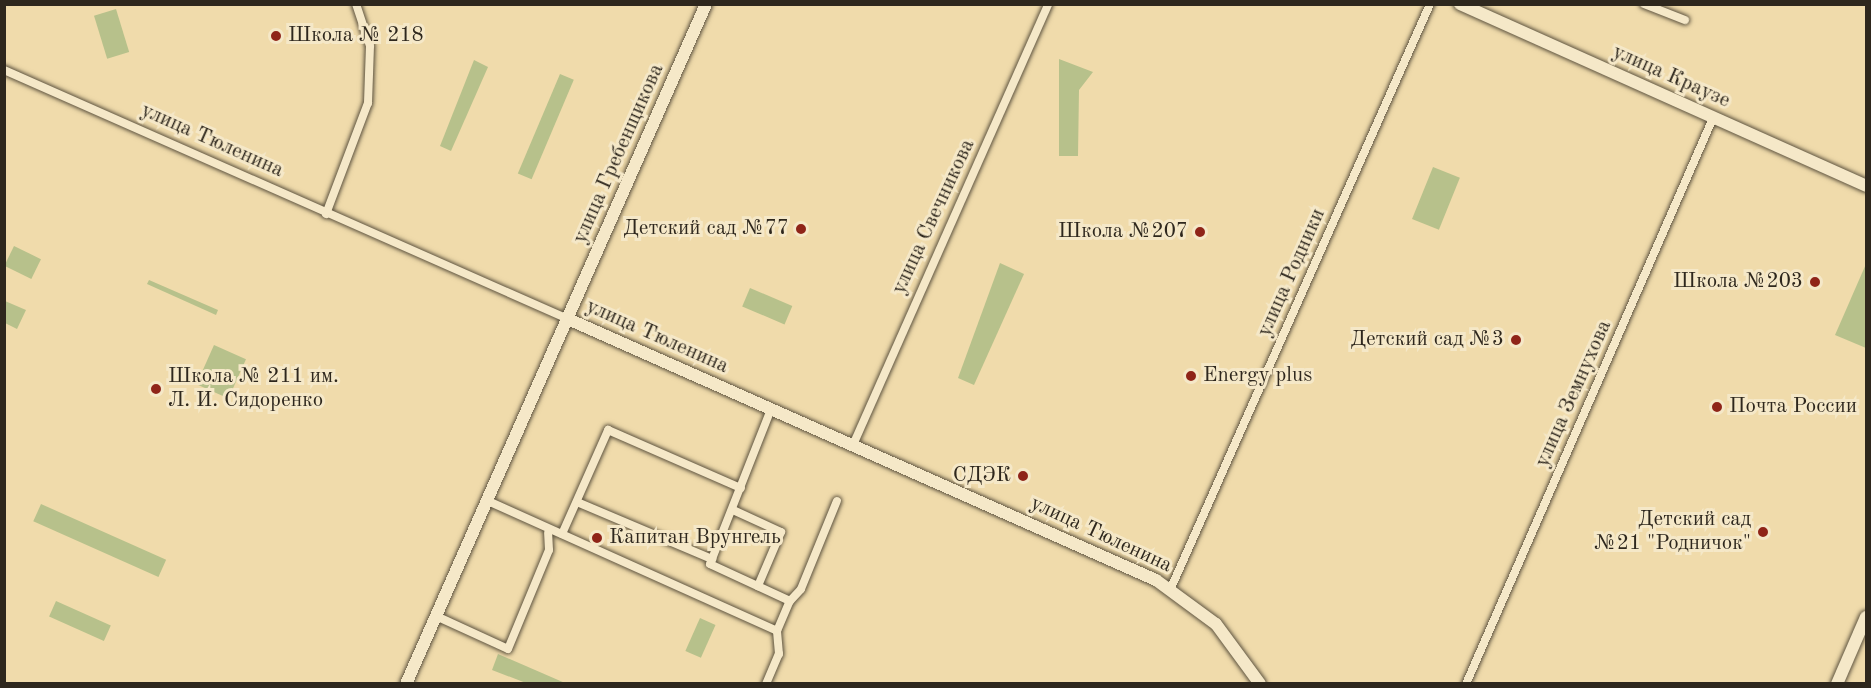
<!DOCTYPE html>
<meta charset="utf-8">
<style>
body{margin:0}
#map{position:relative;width:1871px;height:688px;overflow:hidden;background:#f0dbab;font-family:"Old Standard TT",serif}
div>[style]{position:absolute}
.green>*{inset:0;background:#b7c18b;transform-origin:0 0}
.roads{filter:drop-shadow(0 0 2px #5e5440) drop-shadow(0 0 2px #5e5440)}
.street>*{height:8px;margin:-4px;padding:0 4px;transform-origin:4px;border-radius:4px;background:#f5e8c8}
.secondary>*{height:12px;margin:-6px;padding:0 6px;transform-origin:6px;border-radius:6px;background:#f5e8c8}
.dots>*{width:16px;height:16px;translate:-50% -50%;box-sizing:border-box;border:3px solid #f5e8c8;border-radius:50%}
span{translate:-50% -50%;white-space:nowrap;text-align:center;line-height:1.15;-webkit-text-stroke:6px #f5e8c8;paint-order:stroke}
.poi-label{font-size:21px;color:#2e271d}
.left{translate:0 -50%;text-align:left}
.right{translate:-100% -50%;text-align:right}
.street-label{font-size:21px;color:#2e271d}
.frame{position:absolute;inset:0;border:6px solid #2e271d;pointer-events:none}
</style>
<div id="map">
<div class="green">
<div style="left:116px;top:9px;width:45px;height:23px;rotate:73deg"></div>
<div style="clip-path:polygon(1059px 59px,1093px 72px,1079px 90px,1078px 156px,1059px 156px)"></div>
<div style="clip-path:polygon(474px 60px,488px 67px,451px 151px,440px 146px)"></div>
<div style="left:560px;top:74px;width:15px;height:108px;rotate:23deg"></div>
<div style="left:1433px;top:167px;width:29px;height:56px;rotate:22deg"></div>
<div style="left:14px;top:246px;width:30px;height:22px;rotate:26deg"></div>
<div style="clip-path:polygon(1000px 263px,1024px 274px,974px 385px,958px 378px)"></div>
<div style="clip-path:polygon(1866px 264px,1866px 348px,1835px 335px)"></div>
<div style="clip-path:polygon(149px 280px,218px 310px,216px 315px,147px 284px)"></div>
<div style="left:750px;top:288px;width:46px;height:20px;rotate:23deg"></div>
<div style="clip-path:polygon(5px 301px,26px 310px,17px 329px,5px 323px)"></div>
<div style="left:214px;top:345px;width:35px;height:43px;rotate:24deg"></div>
<div style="left:41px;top:504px;width:137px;height:19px;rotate:24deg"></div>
<div style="left:56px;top:601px;width:60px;height:17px;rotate:24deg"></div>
<div style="left:700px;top:618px;width:17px;height:36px;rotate:24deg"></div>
<div style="clip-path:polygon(498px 654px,565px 683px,526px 683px,492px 670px)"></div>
</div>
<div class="roads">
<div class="street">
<div style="left:1644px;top:4px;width:44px;rotate:21.3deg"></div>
<div style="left:4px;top:70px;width:617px;rotate:23.82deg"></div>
<div style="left:326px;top:214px;width:119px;rotate:-69.3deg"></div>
<div style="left:368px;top:103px;width:57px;rotate:-88deg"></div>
<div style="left:370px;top:46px;width:44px;rotate:-108.4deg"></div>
<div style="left:853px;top:445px;width:482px;rotate:-66.1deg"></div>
<div style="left:488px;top:501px;width:317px;rotate:24.2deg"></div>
<div style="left:577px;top:502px;width:147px;rotate:22.9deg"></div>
<div style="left:733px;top:510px;width:53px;rotate:24.6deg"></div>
<div style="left:781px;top:532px;width:59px;rotate:113.1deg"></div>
<div style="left:562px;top:534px;width:114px;rotate:-66.1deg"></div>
<div style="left:608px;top:430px;width:145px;rotate:23.6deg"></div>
<div style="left:1171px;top:588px;width:639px;rotate:-66.08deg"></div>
<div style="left:790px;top:601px;width:16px;rotate:-47deg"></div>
<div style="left:801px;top:589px;width:95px;rotate:-67.8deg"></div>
<div style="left:436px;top:616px;width:79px;rotate:24.6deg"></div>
<div style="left:508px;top:649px;width:107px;rotate:-67.5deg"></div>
<div style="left:549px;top:550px;width:17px;rotate:-93deg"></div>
<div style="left:766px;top:684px;width:33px;rotate:-67deg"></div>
<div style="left:779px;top:654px;width:23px;rotate:-95deg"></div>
<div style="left:777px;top:631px;width:33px;rotate:-67deg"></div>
<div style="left:790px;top:601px;width:88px;rotate:-155.2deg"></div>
<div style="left:710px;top:564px;width:167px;rotate:-68.5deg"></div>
<div style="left:1466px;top:684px;width:618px;rotate:-66.42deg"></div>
</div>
<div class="secondary">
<div style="left:1460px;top:4px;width:445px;rotate:24.1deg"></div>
<div style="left:568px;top:319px;width:643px;rotate:23.94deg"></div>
<div style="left:1156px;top:580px;width:74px;rotate:36.3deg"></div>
<div style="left:1216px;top:624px;width:74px;rotate:53.7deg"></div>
<div style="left:406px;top:684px;width:743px;rotate:-66.19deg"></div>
<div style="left:1837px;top:684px;width:73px;rotate:-66.6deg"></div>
</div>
</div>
<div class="dots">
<div style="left:276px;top:36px;background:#8f2418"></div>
<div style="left:801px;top:229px;background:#8f2418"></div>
<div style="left:1200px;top:232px;background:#8f2418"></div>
<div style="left:1815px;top:282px;background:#8f2418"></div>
<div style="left:1516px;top:340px;background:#8f2418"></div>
<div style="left:1191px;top:376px;background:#8f2418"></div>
<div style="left:156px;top:389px;background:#8f2418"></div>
<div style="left:1717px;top:407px;background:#8f2418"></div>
<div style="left:1023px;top:476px;background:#8f2418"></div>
<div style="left:1763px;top:532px;background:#8f2418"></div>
<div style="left:597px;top:538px;background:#8f2418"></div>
</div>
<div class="poi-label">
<span class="left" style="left:288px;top:36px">Школа № 218</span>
<span class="right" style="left:789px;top:229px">Детский сад №77</span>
<span class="right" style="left:1188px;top:232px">Школа №207</span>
<span class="right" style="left:1803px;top:282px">Школа №203</span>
<span class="right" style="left:1504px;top:340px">Детский сад №3</span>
<span class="left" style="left:1203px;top:376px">Energy plus</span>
<span class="left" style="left:168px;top:389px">Школа № 211 им.<br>Л. И. Сидоренко</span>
<span class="left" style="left:1729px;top:407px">Почта России</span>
<span class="right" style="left:1011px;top:476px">СДЭК</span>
<span class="right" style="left:1751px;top:532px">Детский сад<br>№21 "Родничок"</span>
<span class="left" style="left:609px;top:538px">Капитан Врунгель</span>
</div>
<div class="street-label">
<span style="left:1671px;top:77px;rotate:24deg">улица Краузе</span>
<span style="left:212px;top:141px;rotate:24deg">улица Тюленина</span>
<span style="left:619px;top:154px;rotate:-66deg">улица Гребенщикова</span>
<span style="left:934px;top:217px;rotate:-65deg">улица Свечникова</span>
<span style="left:1292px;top:273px;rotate:-66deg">улица Родники</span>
<span style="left:657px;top:337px;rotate:24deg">улица Тюленина</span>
<span style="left:1574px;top:394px;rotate:-66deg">улица Земнухова</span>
<span style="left:1101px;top:535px;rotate:25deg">улица Тюленина</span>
</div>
<div class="frame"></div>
</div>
